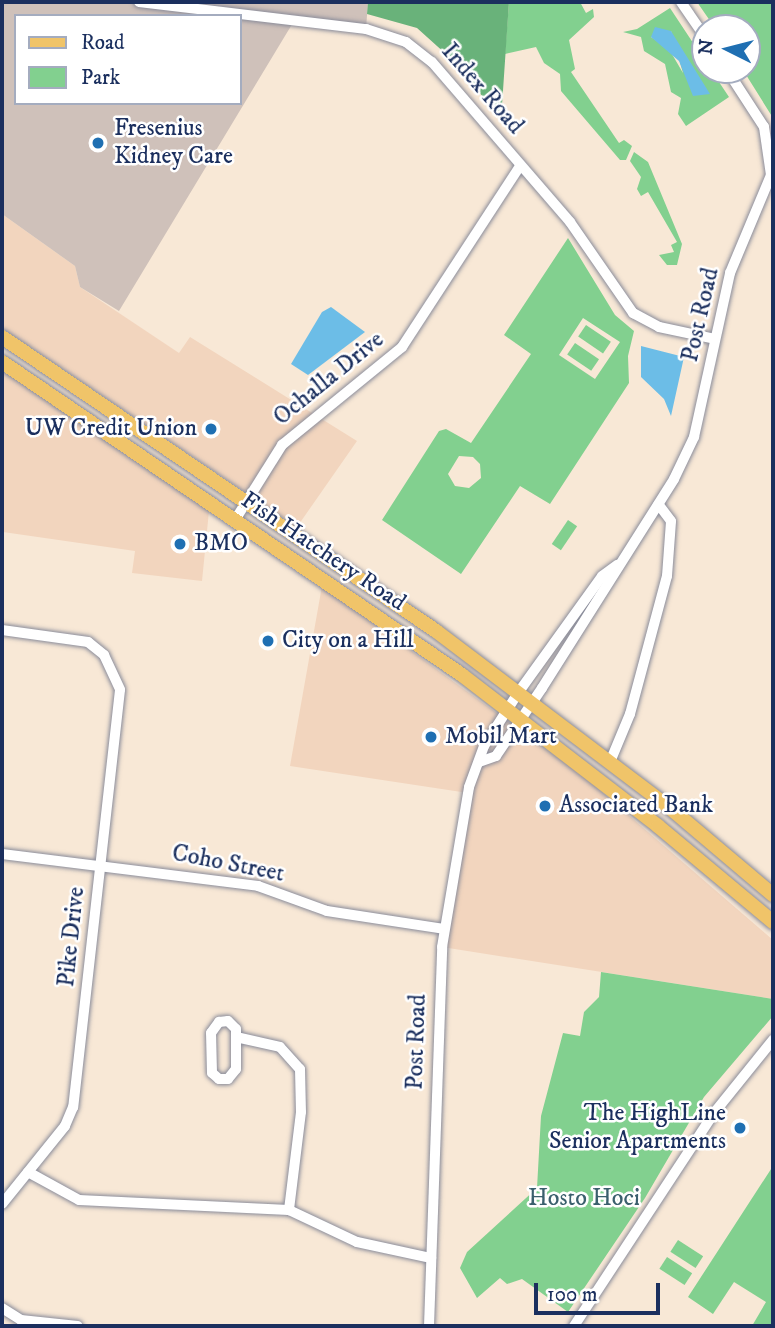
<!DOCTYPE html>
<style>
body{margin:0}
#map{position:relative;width:775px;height:1328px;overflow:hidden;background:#f8e8d6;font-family:"IM FELL DW Pica",serif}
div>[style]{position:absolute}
.built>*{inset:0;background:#f2d5be}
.industrial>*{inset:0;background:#cfc1ba}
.green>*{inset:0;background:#82d08f;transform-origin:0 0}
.forest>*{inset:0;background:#69b27a}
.water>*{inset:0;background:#6cbde7}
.roads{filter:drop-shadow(0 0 2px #8a8c9a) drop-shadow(0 0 2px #8a8c9a)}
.minor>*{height:10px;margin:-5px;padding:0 5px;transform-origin:5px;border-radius:5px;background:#fff}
.major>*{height:14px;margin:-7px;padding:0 7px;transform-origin:7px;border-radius:7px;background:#f0c469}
.dots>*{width:19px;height:19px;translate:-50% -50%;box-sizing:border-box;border:4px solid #fff;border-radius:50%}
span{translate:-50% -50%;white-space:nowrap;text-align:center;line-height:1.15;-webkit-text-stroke:5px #fff;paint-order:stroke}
.street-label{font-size:24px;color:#1b2f5e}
.poi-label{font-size:24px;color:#1b2f5e}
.left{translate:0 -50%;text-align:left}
.right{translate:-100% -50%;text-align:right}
.park-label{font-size:24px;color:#3a5f6d}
.frame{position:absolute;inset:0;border:4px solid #1b2f5e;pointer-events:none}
.legend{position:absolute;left:14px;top:14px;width:228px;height:91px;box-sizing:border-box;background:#fff;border:2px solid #a4acbf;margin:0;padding:9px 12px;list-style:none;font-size:21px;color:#1b2f5e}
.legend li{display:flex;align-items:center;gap:14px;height:35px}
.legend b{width:35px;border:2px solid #a4acbf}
.north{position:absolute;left:691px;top:14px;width:70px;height:70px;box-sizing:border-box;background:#fff;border:2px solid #a4acbf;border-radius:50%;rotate:276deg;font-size:19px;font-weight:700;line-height:28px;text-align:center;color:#1b2f5e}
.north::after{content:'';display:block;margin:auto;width:24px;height:32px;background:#1f6fb2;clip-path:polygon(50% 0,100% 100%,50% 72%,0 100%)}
.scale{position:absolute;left:534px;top:1283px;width:126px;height:32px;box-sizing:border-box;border:4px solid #1b2f5e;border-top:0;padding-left:9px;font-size:21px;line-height:24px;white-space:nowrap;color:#1b2f5e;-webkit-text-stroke:5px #fff;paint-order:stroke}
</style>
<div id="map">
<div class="built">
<div style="clip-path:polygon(2px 214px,75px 266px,80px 287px,179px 353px,190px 337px,357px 441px,297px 527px,2px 328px)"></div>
<div style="clip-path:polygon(2px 370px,209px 511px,202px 581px,132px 573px,135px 551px,3px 532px,2px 538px)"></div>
<div style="clip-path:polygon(322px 586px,582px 775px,773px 940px,773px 999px,442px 947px,468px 793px,290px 766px)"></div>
</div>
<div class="industrial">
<div style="clip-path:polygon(evenodd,2px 2px,368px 2px,366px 29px,294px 21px,119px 311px,80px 287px,75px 266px,2px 214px,2px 2px,16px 16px,240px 16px,240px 103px,16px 103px,16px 16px)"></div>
</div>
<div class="green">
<div style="clip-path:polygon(509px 2px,580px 2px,586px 13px,593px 9px,594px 17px,569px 40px,575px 69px,571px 72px,619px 143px,624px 140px,632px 146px,626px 160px,620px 160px,561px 91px,560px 74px,544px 63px,536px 47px,505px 54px)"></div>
<div style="clip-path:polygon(697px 2px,773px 2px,773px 118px,743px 70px,747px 70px,747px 28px,715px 28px)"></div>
<div style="clip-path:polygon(evenodd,670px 8px,705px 61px,705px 70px,711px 70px,729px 97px,686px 126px,678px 114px,681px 98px,671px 92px,665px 64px,644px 51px,641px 37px,623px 32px,637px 29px,670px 8px,671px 31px,683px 73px,669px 49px,651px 37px,671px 31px)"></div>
<div style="clip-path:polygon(634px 152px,648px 162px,682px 244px,677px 265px,667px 265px,659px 255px,674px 252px,671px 245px,677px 242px,648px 192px,641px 196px,637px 189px,641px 177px,630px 161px)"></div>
<div style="clip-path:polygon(evenodd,568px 238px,615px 315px,634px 331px,628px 356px,629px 383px,550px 504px,520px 486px,461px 574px,382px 520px,439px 431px,446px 429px,471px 443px,531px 354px,504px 335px,568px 238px,583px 318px,620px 342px,595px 379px,559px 355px,583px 318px,568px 238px,459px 456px,473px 457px,480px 464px,481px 478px,469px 488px,455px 486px,448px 474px,459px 456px)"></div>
<div style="left:586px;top:325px;width:30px;height:14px;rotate:34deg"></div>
<div style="left:575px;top:343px;width:29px;height:14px;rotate:34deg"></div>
<div style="left:568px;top:520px;width:11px;height:29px;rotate:34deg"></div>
<div style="clip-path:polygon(601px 972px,773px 999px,773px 1016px,704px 1097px,645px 1198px,568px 1312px,522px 1279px,507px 1284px,500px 1278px,477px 1298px,460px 1268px,467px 1252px,537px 1188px,541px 1116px,563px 1033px,580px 1036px,584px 1012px,599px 997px)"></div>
<div style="clip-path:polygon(773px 1166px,773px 1326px,752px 1326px,766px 1302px,734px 1282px,713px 1314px,688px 1297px)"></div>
<div style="left:678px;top:1240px;width:30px;height:14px;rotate:33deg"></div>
<div style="left:667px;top:1257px;width:30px;height:14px;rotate:33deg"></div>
</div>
<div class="forest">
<div style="clip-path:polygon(368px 2px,509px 2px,501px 120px,457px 64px,417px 28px,367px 14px)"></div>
</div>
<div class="water">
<div style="clip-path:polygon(655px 27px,671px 31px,710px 94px,693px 96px,679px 61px,651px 37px)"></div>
<div style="clip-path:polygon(331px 307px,365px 332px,308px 375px,291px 364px,322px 312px)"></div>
<div style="clip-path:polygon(641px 346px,684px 357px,671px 416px,664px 399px,641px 377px)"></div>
</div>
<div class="roads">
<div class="minor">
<div style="left:139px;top:2px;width:229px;rotate:6.8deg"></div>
<div style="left:366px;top:29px;width:42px;rotate:18deg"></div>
<div style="left:406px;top:42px;width:33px;rotate:38deg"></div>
<div style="left:432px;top:62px;width:211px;rotate:49.2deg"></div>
<div style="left:570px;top:222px;width:111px;rotate:55.3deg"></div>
<div style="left:633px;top:313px;width:30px;rotate:28deg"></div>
<div style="left:659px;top:327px;width:57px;rotate:12.1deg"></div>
<div style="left:681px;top:2px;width:42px;rotate:55.6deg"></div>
<div style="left:235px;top:520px;width:89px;rotate:-57.9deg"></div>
<div style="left:282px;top:445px;width:155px;rotate:-39.2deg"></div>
<div style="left:402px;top:347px;width:216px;rotate:-56.9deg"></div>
<div style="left:2px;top:630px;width:87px;rotate:7.9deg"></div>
<div style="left:88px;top:642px;width:21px;rotate:39deg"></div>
<div style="left:104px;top:655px;width:38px;rotate:65deg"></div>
<div style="left:120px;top:690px;width:420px;rotate:96.4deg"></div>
<div style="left:73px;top:1107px;width:21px;rotate:113deg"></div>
<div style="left:65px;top:1126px;width:100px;rotate:128.9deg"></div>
<div style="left:479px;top:762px;width:18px;rotate:-19deg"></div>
<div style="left:496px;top:756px;width:82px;rotate:-55.9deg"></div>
<div style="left:542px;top:688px;width:247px;rotate:-57.7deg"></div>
<div style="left:674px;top:479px;width:47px;rotate:-64.5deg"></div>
<div style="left:694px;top:437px;width:168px;rotate:-77.6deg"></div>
<div style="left:730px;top:273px;width:106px;rotate:-67.3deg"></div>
<div style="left:771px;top:175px;width:49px;rotate:-98.3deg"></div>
<div style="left:764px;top:127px;width:68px;rotate:-123deg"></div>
<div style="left:610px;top:762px;width:52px;rotate:-67.4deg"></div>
<div style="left:630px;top:714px;width:143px;rotate:-75deg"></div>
<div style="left:667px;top:576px;width:55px;rotate:-85.8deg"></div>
<div style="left:671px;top:521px;width:21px;rotate:-127deg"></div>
<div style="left:2px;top:854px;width:258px;rotate:7.1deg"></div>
<div style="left:258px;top:886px;width:73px;rotate:19.9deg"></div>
<div style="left:327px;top:911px;width:118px;rotate:8.7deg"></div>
<div style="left:228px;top:1021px;width:11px;rotate:45deg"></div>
<div style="left:236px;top:1029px;width:40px;rotate:90deg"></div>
<div style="left:236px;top:1069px;width:13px;rotate:129deg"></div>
<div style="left:228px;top:1079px;width:9px;rotate:180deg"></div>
<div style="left:219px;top:1079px;width:9px;rotate:-139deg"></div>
<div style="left:212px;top:1073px;width:40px;rotate:-91.4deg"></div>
<div style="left:211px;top:1033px;width:14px;rotate:-54deg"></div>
<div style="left:219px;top:1022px;width:9px;rotate:-6deg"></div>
<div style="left:236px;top:1037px;width:45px;rotate:12.8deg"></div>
<div style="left:280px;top:1047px;width:30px;rotate:48deg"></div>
<div style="left:300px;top:1069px;width:43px;rotate:88.7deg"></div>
<div style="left:301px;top:1112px;width:99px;rotate:97deg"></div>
<div style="left:28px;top:1172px;width:58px;rotate:28.8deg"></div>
<div style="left:79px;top:1200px;width:210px;rotate:2.7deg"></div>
<div style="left:289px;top:1210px;width:75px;rotate:25.2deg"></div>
<div style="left:357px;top:1242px;width:76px;rotate:12.2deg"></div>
<div style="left:2px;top:1308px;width:22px;rotate:32deg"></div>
<div style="left:21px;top:1320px;width:57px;rotate:6deg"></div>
<div style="left:429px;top:1326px;width:379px;rotate:-88deg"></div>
<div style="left:442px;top:947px;width:162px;rotate:-80.4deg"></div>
<div style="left:469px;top:787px;width:44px;rotate:-69.9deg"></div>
<div style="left:484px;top:746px;width:63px;rotate:-57.3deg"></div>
<div style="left:518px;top:693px;width:144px;rotate:-54.3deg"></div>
<div style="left:602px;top:576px;width:19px;rotate:-36deg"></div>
<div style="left:574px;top:1326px;width:255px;rotate:-56.7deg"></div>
<div style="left:714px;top:1113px;width:94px;rotate:-51.1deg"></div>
</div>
<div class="major">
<div style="left:2px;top:337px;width:524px;rotate:34.11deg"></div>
<div style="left:436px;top:631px;width:293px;rotate:37.1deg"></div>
<div style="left:670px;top:808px;width:135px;rotate:40.2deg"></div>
<div style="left:2px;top:362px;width:556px;rotate:34.23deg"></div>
<div style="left:462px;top:675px;width:247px;rotate:37.6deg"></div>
<div style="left:658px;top:826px;width:150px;rotate:39.9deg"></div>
</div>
</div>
<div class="dots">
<div style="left:98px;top:143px;background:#1f6fb2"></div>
<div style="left:211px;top:429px;background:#1f6fb2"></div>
<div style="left:180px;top:544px;background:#1f6fb2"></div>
<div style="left:268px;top:641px;background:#1f6fb2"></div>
<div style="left:431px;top:737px;background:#1f6fb2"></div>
<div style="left:545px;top:806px;background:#1f6fb2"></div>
<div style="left:740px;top:1128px;background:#1f6fb2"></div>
</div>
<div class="street-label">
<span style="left:482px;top:89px;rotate:49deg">Index Road</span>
<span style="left:701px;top:315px;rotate:-77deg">Post Road</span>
<span style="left:329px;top:379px;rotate:-39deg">Ochalla Drive</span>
<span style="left:323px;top:552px;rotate:34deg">Fish Hatchery Road</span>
<span style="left:228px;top:864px;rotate:11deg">Coho Street</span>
<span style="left:72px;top:937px;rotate:-84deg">Pike Drive</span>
<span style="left:417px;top:1042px;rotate:-88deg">Post Road</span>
</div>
<div class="poi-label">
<span class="left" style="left:114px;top:143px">Fresenius<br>Kidney Care</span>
<span class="right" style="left:197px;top:429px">UW Credit Union</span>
<span class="left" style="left:194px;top:544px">BMO</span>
<span class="left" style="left:282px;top:641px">City on a Hill</span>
<span class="left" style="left:445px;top:737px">Mobil Mart</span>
<span class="left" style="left:559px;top:806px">Associated Bank</span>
<span class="right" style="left:726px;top:1128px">The HighLine<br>Senior Apartments</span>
</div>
<div class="park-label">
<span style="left:584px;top:1199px">Hosto Hoci</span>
</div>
<div class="frame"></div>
<ul class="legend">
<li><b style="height:9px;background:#f0c469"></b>Road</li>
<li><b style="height:19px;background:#82d08f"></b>Park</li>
</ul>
<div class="north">N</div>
<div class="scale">100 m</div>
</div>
